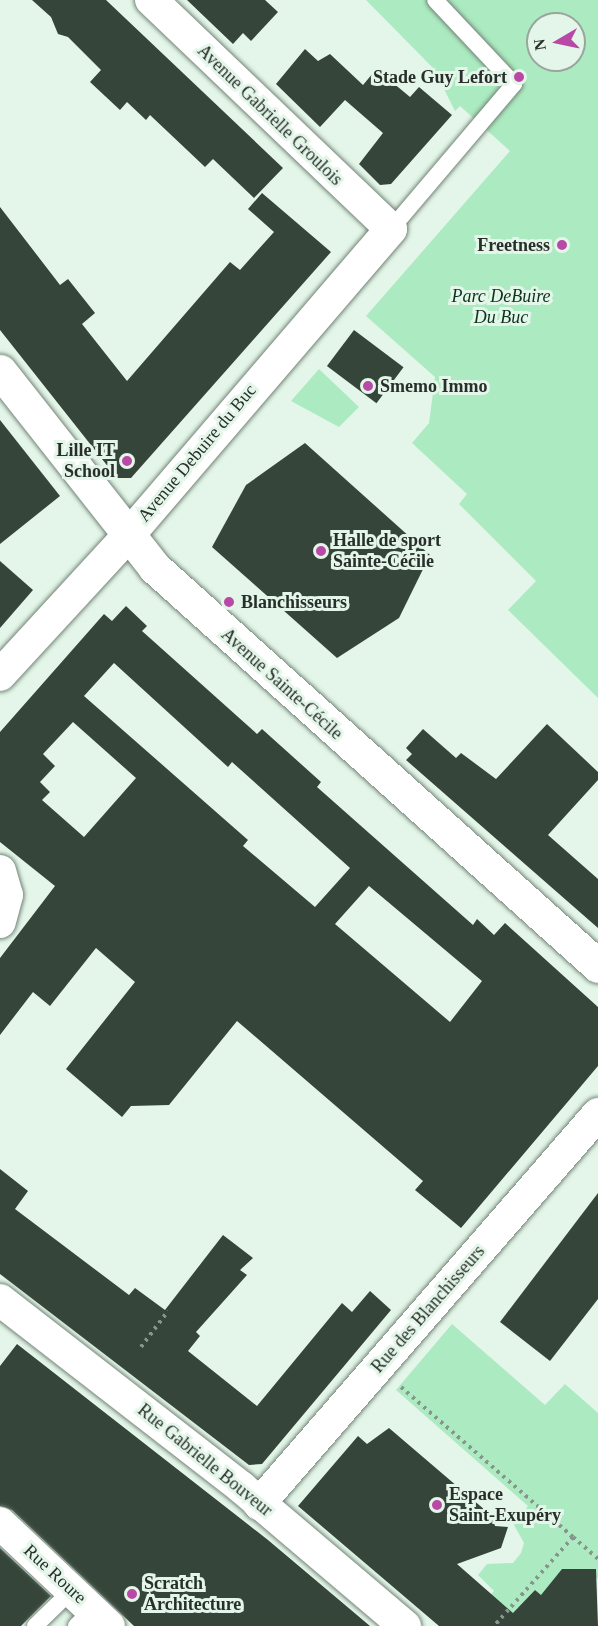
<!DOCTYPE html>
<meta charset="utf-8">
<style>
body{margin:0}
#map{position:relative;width:598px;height:1626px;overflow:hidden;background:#e4f6e9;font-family:Georgia,serif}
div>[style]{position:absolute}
.green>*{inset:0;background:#acebc1}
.building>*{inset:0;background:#36453a;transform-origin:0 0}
.path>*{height:4px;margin-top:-2px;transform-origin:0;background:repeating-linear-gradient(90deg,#88958c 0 3px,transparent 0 7.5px)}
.roads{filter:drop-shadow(0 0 2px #728377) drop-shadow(0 0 2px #728377)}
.service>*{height:16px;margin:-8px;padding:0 8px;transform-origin:8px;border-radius:8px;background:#fff}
.minor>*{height:32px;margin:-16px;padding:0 16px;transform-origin:16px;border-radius:16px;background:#fff}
.tertiary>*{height:33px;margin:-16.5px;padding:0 16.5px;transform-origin:16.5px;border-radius:16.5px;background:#fff}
.dots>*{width:16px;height:16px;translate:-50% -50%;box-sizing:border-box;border:3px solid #e4f6e9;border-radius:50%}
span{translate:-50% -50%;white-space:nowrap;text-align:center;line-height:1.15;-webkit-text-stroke:6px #e4f6e9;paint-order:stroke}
.poi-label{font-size:18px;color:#282f2a;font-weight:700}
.right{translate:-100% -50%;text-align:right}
.left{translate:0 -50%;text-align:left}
.street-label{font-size:18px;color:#282f2a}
.park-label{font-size:18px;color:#0c341d;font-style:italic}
.north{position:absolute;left:526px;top:12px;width:60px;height:60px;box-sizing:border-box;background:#e4f6e9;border:2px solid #99a69d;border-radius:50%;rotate:261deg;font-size:16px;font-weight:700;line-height:24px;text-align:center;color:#282f2a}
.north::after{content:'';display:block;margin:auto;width:21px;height:27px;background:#b949a6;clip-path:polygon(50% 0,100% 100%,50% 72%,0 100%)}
</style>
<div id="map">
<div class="green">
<div style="clip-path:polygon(evenodd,366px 0,598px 0,598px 698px,508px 610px,536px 581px,459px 504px,467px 494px,412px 443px,429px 423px,435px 377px,366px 316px,510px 151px,460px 106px,455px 111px,434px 69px,366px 0,538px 24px,574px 24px,574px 60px,538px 60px,538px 24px)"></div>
<div style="clip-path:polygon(319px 369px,359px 407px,339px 427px,291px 401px)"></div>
<div style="clip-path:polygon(452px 1324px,545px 1405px,565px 1384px,598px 1413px,598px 1578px,541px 1595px,535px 1590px,502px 1626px,463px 1626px,494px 1591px,478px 1575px,487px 1564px,513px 1563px,521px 1553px,524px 1543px,514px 1525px,528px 1506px,396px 1390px)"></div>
</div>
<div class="building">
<div style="clip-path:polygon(32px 0,106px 0,283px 168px,254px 198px,213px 159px,205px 167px,150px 115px,146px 120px,127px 102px,120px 110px,90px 82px,101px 70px,68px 37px,58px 34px,51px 17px)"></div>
<div style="clip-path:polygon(187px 0,265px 0,278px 12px,251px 41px,243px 33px,233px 44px)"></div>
<div style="clip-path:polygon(305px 49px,318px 61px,330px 54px,363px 85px,373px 73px,378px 78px,386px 77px,410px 97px,419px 87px,452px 115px,391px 184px,380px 185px,359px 164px,383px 133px,345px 100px,320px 127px,276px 84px)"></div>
<div style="clip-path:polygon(262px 193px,331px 252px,131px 478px,117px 478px,0 330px,0 207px,60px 285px,68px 279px,95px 313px,82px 324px,127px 381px,230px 262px,240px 270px,274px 232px,248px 209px)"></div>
<div style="left:354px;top:330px;width:62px;height:45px;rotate:37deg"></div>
<div style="clip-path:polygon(0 420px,60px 496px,0 544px)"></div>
<div style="clip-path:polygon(305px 443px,430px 555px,399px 618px,337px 658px,212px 547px,246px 485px)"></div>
<div style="clip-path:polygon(0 561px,33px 590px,0 628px)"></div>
<div style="clip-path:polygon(evenodd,126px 606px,147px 626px,142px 631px,257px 734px,262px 729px,321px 782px,317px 787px,473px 925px,477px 919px,494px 935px,505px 923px,598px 1007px,598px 1066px,461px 1228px,415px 1190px,423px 1181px,237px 1021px,169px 1105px,131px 1106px,122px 1117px,66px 1069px,135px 982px,96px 948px,50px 1006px,33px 992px,0 1035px,0 958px,55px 886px,0 842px,0 732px,104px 614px,112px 621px,126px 606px,114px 663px,228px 767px,232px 762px,350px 868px,315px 907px,243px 846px,248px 840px,84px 696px,114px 663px,126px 606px,73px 722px,136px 778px,84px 837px,42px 800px,50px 792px,40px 782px,55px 766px,43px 754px,73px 722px,126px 606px,369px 886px,482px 981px,450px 1022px,335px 924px,369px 886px)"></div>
<div style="clip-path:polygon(547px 724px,598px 772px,598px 780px,548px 835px,598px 879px,598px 928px,406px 760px,412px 754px,406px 748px,423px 729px,456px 758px,461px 753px,496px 779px)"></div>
<div style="clip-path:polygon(0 1169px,28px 1191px,15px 1209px,129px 1295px,135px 1288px,165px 1310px,223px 1235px,253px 1258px,240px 1270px,247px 1275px,196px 1332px,200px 1336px,188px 1351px,257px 1406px,342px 1303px,352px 1312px,370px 1291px,391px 1310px,262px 1464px,249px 1465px,0 1274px)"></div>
<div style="clip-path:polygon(598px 1193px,598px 1299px,550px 1361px,500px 1322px)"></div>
<div style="clip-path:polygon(17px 1344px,268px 1540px,370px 1626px,134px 1626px,12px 1510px,0 1506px,0 1366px)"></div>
<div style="clip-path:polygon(389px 1428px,492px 1516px,495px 1526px,508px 1527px,501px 1548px,457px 1564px,513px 1613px,535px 1590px,541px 1595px,562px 1569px,596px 1569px,598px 1626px,439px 1626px,298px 1506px,358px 1436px,367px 1444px)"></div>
<div style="clip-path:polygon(0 1548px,51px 1596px,21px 1626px,0 1626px)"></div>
</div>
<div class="path">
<div style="left:141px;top:1347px;width:45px;rotate:-53.1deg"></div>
<div style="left:401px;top:1387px;width:228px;rotate:41.1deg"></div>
<div style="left:573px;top:1537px;width:119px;rotate:131.6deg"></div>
<div style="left:573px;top:1537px;width:33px;rotate:41deg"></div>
</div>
<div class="roads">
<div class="service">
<div style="left:391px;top:229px;width:190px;rotate:-49.7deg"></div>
<div style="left:514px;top:84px;width:115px;rotate:-133.2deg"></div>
<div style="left:35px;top:1626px;width:52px;rotate:-44.2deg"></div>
<div style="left:76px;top:1626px;width:23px;rotate:-45deg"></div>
</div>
<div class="minor">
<div style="left:0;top:675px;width:189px;rotate:-47.4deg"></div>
<div style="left:128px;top:536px;width:404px;rotate:-49.4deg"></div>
<div style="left:391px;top:229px;width:332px;rotate:-136.3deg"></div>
<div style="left:0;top:871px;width:25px;rotate:74deg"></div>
<div style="left:7px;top:895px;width:28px;rotate:105deg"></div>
<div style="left:0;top:1300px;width:306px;rotate:37.8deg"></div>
<div style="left:242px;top:1488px;width:214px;rotate:40.3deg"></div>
<div style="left:259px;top:1504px;width:517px;rotate:-49deg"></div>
<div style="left:0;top:1523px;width:150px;rotate:43.4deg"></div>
</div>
<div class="tertiary">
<div style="left:0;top:371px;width:249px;rotate:51.8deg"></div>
<div style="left:154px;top:567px;width:597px;rotate:41.94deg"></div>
</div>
</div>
<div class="dots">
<div style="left:519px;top:77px;background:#b949a6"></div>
<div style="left:562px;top:245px;background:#b949a6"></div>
<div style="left:368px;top:386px;background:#b949a6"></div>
<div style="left:127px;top:461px;background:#b949a6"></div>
<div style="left:321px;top:551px;background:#b949a6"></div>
<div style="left:229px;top:602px;background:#b949a6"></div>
<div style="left:437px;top:1505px;background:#b949a6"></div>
<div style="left:132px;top:1594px;background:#b949a6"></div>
</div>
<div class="poi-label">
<span class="right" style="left:507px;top:77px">Stade Guy Lefort</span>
<span class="right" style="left:550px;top:245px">Freetness</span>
<span class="left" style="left:380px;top:386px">Smemo Immo</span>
<span class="right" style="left:115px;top:461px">Lille IT<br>School</span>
<span class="left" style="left:333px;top:551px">Halle de sport<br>Sainte-Cécile</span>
<span class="left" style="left:241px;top:602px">Blanchisseurs</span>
<span class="left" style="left:449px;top:1505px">Espace<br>Saint-Exupéry</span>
<span class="left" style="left:144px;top:1594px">Scratch<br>Architecture</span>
</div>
<div class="street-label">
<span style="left:270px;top:115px;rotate:44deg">Avenue Gabrielle Groulois</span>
<span style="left:197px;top:453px;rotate:-50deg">Avenue Debuire du Buc</span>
<span style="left:282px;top:684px;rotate:42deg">Avenue Sainte-Cécile</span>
<span style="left:428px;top:1309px;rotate:-49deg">Rue des Blanchisseurs</span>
<span style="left:205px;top:1460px;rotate:39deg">Rue Gabrielle Bouveur</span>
<span style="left:55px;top:1574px;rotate:43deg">Rue Roure</span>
</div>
<div class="park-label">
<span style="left:501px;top:307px">Parc DeBuire<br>Du Buc</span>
</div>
<div class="north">N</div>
</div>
